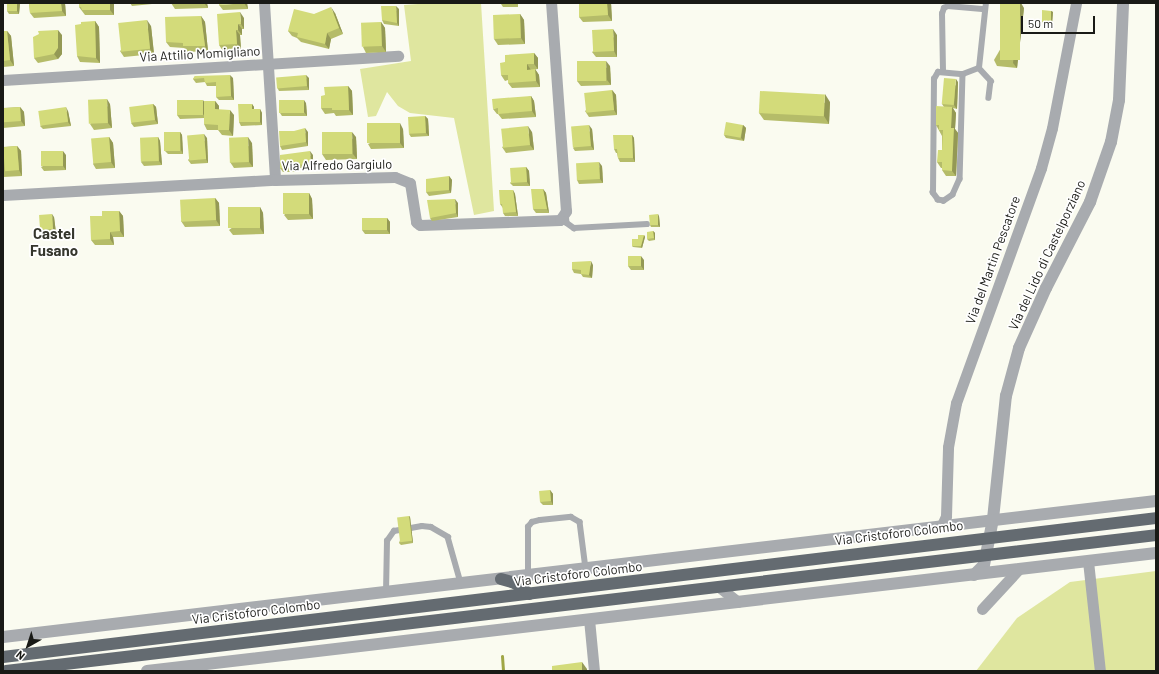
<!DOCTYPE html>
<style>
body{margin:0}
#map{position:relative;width:1159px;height:674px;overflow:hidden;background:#fafbf0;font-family:Barlow,sans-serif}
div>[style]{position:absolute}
.green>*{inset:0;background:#dfe69f}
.stream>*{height:3px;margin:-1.5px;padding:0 1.5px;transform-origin:1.5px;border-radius:1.5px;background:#9fa645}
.service>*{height:5.5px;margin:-2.75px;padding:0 2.75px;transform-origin:2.75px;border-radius:2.75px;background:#a8abaf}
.minor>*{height:11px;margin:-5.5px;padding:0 5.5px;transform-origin:5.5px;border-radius:5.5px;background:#a8abaf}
.tertiary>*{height:12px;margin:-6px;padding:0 6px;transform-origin:6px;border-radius:6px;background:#a8abaf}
.primary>*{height:12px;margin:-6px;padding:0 6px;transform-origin:6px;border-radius:6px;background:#646b71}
.wall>*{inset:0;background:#b5bc69}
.shaded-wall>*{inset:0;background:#949955}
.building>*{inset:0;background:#d3db7a;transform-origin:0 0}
span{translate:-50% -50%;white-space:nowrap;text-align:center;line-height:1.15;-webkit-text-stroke:3.5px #fff;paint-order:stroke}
.street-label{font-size:13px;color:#191a16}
.quarter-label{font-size:15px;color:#35362d;font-weight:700}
.frame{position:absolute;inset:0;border:4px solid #191a16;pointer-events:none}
.north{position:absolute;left:8px;top:626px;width:40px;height:40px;-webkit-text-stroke:3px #fff;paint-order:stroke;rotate:219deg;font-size:11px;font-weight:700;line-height:16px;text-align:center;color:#191a16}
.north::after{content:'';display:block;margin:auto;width:14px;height:18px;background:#191a16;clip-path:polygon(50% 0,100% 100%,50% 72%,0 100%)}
.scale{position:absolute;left:1021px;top:16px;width:74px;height:18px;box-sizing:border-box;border:2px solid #191a16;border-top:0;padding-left:5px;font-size:12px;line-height:14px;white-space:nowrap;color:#191a16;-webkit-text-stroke:3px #fff;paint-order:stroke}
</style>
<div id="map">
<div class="green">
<div style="clip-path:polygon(432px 3px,481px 3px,494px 211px,474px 215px,454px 118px,410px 113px,398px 106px,387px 92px,376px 116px,368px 117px,360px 69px,411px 61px,404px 5px)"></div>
<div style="clip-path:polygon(1156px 571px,1156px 671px,976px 671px,1017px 618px,1070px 582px)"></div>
</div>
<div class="stream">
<div style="left:502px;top:656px;width:15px;rotate:86deg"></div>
</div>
<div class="service">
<div style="left:979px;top:68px;width:18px;rotate:47deg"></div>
<div style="left:991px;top:81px;width:17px;rotate:97deg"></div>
<div style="left:943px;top:71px;width:57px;rotate:-91deg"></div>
<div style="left:942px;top:14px;width:6px;rotate:-72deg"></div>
<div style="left:944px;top:8px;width:4px;rotate:-27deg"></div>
<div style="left:948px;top:6px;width:37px;rotate:5deg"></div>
<div style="left:963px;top:74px;width:105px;rotate:91.6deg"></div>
<div style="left:960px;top:179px;width:17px;rotate:114deg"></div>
<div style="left:953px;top:195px;width:11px;rotate:146deg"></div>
<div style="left:944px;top:201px;width:6px;rotate:-171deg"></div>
<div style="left:938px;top:200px;width:9px;rotate:-126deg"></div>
<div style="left:933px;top:193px;width:114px;rotate:-89.5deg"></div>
<div style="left:934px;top:79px;width:8px;rotate:-60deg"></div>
<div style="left:938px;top:72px;width:25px;rotate:5deg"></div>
<div style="left:963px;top:74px;width:17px;rotate:-21deg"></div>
<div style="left:979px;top:68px;width:65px;rotate:-83.9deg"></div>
<div style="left:566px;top:213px;width:10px;rotate:84deg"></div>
<div style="left:567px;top:223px;width:9px;rotate:36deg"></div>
<div style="left:574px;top:228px;width:73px;rotate:-3.1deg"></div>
<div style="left:528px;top:576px;width:49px;rotate:-90deg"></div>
<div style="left:528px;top:527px;width:6px;rotate:-51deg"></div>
<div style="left:532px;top:522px;width:8px;rotate:-14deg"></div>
<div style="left:540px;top:520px;width:31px;rotate:-6deg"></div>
<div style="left:571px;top:517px;width:10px;rotate:29deg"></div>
<div style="left:580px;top:522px;width:47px;rotate:82.7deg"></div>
<div style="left:386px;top:593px;width:52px;rotate:-88.9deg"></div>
<div style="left:387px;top:541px;width:12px;rotate:-55deg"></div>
<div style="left:394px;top:531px;width:28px;rotate:-10deg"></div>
<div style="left:422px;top:526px;width:9px;rotate:6deg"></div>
<div style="left:431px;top:527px;width:20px;rotate:30deg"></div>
<div style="left:448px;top:537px;width:48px;rotate:74.2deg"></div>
</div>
<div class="minor">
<div style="left:264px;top:3px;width:177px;rotate:86.4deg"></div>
<div style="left:3px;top:80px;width:396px;rotate:-3.5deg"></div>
<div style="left:3px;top:195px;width:272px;rotate:-3.2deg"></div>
<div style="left:275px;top:180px;width:120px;rotate:-1.4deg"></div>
<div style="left:395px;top:177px;width:16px;rotate:22deg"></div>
<div style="left:410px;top:183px;width:39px;rotate:81deg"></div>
<div style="left:416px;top:222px;width:5px;rotate:37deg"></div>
<div style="left:420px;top:225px;width:140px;rotate:-2deg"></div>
<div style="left:560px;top:220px;width:11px;rotate:-56deg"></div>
<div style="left:566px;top:211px;width:209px;rotate:-94.1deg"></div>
<div style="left:942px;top:525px;width:10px;rotate:-66deg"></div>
<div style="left:946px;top:516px;width:69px;rotate:-88.3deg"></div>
<div style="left:948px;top:447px;width:45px;rotate:-79.7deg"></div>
<div style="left:956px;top:403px;width:250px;rotate:-70.1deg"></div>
<div style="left:1041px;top:168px;width:41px;rotate:-74.6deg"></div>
<div style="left:1052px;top:128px;width:127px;rotate:-79.1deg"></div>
<div style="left:1088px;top:561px;width:111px;rotate:83.8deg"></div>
<div style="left:719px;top:587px;width:24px;rotate:38deg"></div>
<div style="left:982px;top:609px;width:53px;rotate:-47.3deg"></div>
<div style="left:589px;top:619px;width:52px;rotate:84.5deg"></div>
</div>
<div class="tertiary">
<div style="left:974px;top:575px;width:14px;rotate:-45deg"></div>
<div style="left:984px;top:565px;width:10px;rotate:-79deg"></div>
<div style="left:986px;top:555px;width:37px;rotate:-79deg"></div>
<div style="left:993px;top:519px;width:124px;rotate:-84deg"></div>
<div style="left:1006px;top:396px;width:50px;rotate:-74.8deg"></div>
<div style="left:1019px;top:348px;width:66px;rotate:-65.8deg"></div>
<div style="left:1046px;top:288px;width:97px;rotate:-62.9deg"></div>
<div style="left:1090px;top:202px;width:64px;rotate:-70.7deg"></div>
<div style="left:1111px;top:142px;width:43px;rotate:-79.2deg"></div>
<div style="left:1119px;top:100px;width:97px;rotate:-87.6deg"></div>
<div style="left:3px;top:637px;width:1161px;rotate:-6.73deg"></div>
<div style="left:147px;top:671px;width:1016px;rotate:-6.67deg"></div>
</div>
<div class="primary">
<div style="left:501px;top:579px;width:15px;rotate:16deg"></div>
<div style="left:515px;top:583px;width:18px;rotate:38deg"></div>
<div style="left:3px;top:657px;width:1161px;rotate:-6.87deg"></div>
<div style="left:6px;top:671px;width:1158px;rotate:-6.74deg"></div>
</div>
<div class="wall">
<div style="clip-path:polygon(7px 3px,20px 3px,19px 14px,9px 14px,7px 11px)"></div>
<div style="clip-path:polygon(29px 3px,65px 3px,66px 16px,34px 18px,30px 13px)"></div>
<div style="clip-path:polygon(79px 3px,114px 3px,114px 15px,85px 15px,79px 7px)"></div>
<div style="clip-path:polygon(130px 3px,151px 3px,152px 4px,132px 6px)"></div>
<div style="clip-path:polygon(171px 3px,207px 3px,208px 8px,175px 9px)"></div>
<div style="clip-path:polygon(247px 3px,248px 9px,223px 10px,219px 5px)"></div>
<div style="clip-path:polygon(278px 3px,295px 3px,278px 4px)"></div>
<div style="clip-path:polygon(518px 3px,518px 7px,503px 7px,501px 4px)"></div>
<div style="clip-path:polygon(579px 3px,611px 3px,612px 21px,583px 22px,579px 17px)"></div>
<div style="clip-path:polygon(1024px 8px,1017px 68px,997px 66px,994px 60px)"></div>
<div style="clip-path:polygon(399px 9px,399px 26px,384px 24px,382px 20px)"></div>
<div style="clip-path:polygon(1051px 11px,1053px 12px,1052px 24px,1043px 23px,1042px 21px)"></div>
<div style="clip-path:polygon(335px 13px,343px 34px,331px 39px,329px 49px,301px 42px,297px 38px,292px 36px,288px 31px,314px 14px)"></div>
<div style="clip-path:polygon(520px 14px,524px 20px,525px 44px,498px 45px,494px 39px)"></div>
<div style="clip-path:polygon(201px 16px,205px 22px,208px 51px,187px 52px,184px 48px,170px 47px,166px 42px)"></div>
<div style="clip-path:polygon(244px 18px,244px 29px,242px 29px,242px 35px,240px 35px,241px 50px,223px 51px,219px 45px)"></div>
<div style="clip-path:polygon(95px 21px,99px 27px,100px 63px,80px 62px,77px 56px)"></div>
<div style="clip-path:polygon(381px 22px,385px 28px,386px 52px,366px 53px,363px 47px)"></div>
<div style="clip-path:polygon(151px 26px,154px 54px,124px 57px,120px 51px)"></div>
<div style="clip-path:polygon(3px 31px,7px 31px,11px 36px,14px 66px,3px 67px)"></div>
<div style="clip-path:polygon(62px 35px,62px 54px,58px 59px,38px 63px,34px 58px)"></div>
<div style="clip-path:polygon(617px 35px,617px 57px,596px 57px,592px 52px)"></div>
<div style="clip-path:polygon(534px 53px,538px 58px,538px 69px,531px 70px,535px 69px,539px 75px,540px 87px,512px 88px,508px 83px,508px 80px,505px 81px,501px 75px,505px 62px)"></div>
<div style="clip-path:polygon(610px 66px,611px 85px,581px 86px,577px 81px)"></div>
<div style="clip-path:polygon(195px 76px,233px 78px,234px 100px,219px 100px,216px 97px,216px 86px,207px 86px,205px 82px,196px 83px,193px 79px)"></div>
<div style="clip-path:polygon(309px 78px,309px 90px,279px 91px,277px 87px)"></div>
<div style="clip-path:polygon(958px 82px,957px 109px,953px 108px,956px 113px,955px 129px,958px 133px,956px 176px,946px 176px,942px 170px,942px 168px,941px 168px,937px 162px,942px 150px,942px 136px,936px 125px,944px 107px,942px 104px)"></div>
<div style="clip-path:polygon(348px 86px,352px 91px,353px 115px,336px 116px,334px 113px,325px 114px,321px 108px,325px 95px)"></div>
<div style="clip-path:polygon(612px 90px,616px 95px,617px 115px,589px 117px,585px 111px)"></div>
<div style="clip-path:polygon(531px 96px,534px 101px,536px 117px,502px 119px,498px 114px,497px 114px,493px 109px)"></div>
<div style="clip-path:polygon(215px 101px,219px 106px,219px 110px,234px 115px,233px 136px,222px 135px,218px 130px,207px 130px,204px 124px,204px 118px,180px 119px,177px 115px,204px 102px)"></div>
<div style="clip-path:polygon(830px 102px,829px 124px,764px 120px,759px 113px)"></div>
<div style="clip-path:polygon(306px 103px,307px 116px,282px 116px,280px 113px)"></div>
<div style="clip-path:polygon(110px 104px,112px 128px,94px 130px,90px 124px)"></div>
<div style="clip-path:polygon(153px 104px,156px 107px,158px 124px,134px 127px,131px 123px)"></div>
<div style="clip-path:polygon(252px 104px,254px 107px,254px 109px,260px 109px,262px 113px,262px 125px,241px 126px,239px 122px)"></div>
<div style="clip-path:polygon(20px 107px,24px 112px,25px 126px,3px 128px,3px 108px)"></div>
<div style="clip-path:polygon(68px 111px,71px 126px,43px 129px,40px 126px)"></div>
<div style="clip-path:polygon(425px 116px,428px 119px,429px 136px,411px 137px,409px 134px)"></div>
<div style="clip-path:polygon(743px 125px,746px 128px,744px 141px,726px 138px,724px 135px)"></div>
<div style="clip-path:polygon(403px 129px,404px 148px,371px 149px,368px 144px)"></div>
<div style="clip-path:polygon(592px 129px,594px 150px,575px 151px,573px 148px)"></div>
<div style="clip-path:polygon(180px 132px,182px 135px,183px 154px,168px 154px,165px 151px)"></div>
<div style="clip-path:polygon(308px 132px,308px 146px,282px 150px,280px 146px)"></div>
<div style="clip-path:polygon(532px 132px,534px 150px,506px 153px,502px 147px)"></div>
<div style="clip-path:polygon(632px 135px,634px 138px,635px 162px,620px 162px,618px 158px,617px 153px,616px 153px,614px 149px)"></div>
<div style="clip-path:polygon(109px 137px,113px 143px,115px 168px,96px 169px,93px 164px)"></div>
<div style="clip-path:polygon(158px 137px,160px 141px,162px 165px,144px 166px,141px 162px)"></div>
<div style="clip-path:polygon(356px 137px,357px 159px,326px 160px,322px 154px)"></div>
<div style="clip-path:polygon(207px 138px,208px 163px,191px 164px,188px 160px)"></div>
<div style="clip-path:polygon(252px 143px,253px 167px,234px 168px,230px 162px)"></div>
<div style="clip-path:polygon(17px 146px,21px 151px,22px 176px,3px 177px,3px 147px)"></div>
<div style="clip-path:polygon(66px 155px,66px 170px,44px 171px,41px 167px)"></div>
<div style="clip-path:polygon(313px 155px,313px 168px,297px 168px,297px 172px,283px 172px,280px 168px)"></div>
<div style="clip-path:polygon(602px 166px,603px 183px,579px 184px,577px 180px)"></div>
<div style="clip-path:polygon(526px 167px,529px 171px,530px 186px,513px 186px,510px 183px)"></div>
<div style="clip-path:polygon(449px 176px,452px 180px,451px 193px,429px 196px,426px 192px)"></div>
<div style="clip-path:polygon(543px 189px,546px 193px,549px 213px,536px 213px,533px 209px)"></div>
<div style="clip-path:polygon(513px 190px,515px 194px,518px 216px,505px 216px,503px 213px,503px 208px,500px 204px)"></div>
<div style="clip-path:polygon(309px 193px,312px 199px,313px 219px,288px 220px,284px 215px)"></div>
<div style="clip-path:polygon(215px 198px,219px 203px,220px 226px,185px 227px,181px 221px)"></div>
<div style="clip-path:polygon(458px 203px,458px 217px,432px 221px,430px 218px)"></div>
<div style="clip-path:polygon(260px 207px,263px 213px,264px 234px,233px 235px,229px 230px)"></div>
<div style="clip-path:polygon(119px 211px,123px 216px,124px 237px,113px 237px,114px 245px,95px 245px,91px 240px,102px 216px)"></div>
<div style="clip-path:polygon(659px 216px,660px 227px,651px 227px,650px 225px)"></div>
<div style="clip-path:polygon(54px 217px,56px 233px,43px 234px,40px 230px)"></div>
<div style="clip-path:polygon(387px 218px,390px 222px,390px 234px,365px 234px,362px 230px)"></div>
<div style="clip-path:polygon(653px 231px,655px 233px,655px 240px,649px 241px,647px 239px)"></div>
<div style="clip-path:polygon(644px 235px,645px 237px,642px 248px,633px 247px,632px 246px,638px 239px)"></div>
<div style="clip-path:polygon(644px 260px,644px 270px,631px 270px,628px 266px)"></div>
<div style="clip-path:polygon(593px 265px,592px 278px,583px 277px,581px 274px,574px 273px,572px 269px)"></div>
<div style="clip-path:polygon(550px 490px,553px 494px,553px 505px,543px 505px,540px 502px)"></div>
<div style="clip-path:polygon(409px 516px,410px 517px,413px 543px,401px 545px,399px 543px)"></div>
</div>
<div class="shaded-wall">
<div style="clip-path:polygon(17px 3px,20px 3px,19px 14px,17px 11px)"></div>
<div style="clip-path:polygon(61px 3px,65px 3px,66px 16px,62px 11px)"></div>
<div style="clip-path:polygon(110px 3px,114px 3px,114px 15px,110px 10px)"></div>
<div style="clip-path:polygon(204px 3px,207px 3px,208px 8px)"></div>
<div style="clip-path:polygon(244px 3px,247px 3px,248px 9px)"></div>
<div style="clip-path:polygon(607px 3px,611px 3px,612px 21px,608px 15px)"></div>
<div style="clip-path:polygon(1020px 3px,1021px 3px,1024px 8px,1017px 68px,1013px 63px)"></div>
<div style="clip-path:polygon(396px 6px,399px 9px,399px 26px,397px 23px)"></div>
<div style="clip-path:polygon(331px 7px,335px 13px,343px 34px,339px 28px)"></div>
<div style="clip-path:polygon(1051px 11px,1053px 12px,1052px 24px,1051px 22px)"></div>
<div style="clip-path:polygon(240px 12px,244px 18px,244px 29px,241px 24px)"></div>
<div style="clip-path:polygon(520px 14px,524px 20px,525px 44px,521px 38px)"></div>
<div style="clip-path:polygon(201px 16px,205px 22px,208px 51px,205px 46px)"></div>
<div style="clip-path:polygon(147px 20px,151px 26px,154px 54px,150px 49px)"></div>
<div style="clip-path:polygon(95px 21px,99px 27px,100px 63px,96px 58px)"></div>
<div style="clip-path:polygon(381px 22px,385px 28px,386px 52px,382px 46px)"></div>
<div style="clip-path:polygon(238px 24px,242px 29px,242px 35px,238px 30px)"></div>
<div style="clip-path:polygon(613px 29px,617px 35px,617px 57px,614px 51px)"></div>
<div style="clip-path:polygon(58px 30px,62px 35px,62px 54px,58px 59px,54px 54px)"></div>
<div style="clip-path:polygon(236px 30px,240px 35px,241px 50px,237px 44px)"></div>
<div style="clip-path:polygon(7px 31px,11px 36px,14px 66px,10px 60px)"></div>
<div style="clip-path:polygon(327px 33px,331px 39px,329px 49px,325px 44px)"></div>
<div style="clip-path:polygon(534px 53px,538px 58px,538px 69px,534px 64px)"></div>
<div style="clip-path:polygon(606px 61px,610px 66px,611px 85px,607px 80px)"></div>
<div style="clip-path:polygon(527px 64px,531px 70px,527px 70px)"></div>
<div style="clip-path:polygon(535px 69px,539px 75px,540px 87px,536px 81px)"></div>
<div style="clip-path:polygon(230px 75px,233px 78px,234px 100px,231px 96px)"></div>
<div style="clip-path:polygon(306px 75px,309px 78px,309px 90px,307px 86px)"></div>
<div style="clip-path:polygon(956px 79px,958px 82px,957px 109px,954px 105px)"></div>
<div style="clip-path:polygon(348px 86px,352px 91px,353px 115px,349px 110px)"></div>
<div style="clip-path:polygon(612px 90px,616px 95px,617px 115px,614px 110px)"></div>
<div style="clip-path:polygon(825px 94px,830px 102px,829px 124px,824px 116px)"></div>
<div style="clip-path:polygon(531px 96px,534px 101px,536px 117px,532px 111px)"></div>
<div style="clip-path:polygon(107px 99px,110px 104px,112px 128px,108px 123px)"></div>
<div style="clip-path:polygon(203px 100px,205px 103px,206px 118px,203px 114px)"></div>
<div style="clip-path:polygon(304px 100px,306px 103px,307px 116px,304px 112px)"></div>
<div style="clip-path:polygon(215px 101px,219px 106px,219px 115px,215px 109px)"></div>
<div style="clip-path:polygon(153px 104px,156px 107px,158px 124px,155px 120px)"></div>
<div style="clip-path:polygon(252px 104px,254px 107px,254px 113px,252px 109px)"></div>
<div style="clip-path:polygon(20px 107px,24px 112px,25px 126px,21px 121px)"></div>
<div style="clip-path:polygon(66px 107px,68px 111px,71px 126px,68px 122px)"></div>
<div style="clip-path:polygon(952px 107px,956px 113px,955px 129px,958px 133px,956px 176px,952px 171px,951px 128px)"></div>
<div style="clip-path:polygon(260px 109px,262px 113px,262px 125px,260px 122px)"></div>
<div style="clip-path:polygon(230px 110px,234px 115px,233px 136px,229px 130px)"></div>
<div style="clip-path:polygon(425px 116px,428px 119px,429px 136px,426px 133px)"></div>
<div style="clip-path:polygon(400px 123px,403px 129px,404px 148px,400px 143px)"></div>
<div style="clip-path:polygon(589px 125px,592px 129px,594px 150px,591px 146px)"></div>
<div style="clip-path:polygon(743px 125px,746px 128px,744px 141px,741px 138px)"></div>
<div style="clip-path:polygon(528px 126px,532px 132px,534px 150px,530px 145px)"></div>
<div style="clip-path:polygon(305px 128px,308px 132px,308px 146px,306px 142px)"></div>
<div style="clip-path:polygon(180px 132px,182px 135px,183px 154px,181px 150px)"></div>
<div style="clip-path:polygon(352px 132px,356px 137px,357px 159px,353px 154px)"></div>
<div style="clip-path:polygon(204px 134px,207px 138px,208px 163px,206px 159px)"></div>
<div style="clip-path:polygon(632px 135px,634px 138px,635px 162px,633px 158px)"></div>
<div style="clip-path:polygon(109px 137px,113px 143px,115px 168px,111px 162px)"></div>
<div style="clip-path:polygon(158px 137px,160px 141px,162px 165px,159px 161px)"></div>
<div style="clip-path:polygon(248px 137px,252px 143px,253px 167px,249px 162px)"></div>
<div style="clip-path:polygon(17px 146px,21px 151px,22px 176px,19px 170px)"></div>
<div style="clip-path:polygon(63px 151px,66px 155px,66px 170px,63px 166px)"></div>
<div style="clip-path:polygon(310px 151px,313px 155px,313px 168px,311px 164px)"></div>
<div style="clip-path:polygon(599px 162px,602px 166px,603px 183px,600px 179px)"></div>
<div style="clip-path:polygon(295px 165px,297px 168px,297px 172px,295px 168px)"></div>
<div style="clip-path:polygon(526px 167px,529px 171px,530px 186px,527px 182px)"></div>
<div style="clip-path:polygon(449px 176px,452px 180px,451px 193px,449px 190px)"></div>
<div style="clip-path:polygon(543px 189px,546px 193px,549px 213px,547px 209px)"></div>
<div style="clip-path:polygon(513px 190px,515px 194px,518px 216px,516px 212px)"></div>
<div style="clip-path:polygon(309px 193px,312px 199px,313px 219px,309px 214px)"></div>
<div style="clip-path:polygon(215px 198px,219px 203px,220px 226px,216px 220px)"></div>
<div style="clip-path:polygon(455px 199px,458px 203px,458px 217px,456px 213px)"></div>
<div style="clip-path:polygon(260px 207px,263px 213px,264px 234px,260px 228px)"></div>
<div style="clip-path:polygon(119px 211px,123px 216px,124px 237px,120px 231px)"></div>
<div style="clip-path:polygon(52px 214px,54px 217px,56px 233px,53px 229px)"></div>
<div style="clip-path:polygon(658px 214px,659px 216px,660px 227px,658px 225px)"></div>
<div style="clip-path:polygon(387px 218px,390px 222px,390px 234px,387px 230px)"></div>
<div style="clip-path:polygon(653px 231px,655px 233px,655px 240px,654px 238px)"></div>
<div style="clip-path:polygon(110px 232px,113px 237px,114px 245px,110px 239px)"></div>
<div style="clip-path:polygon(644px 235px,645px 237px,642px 248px,641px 246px)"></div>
<div style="clip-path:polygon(641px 256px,644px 260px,644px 270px,641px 266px)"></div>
<div style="clip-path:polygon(591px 261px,593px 265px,592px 278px,589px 275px)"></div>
<div style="clip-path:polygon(550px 490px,553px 494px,553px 505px,551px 501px)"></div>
<div style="clip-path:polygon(409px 516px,410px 517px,413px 543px,412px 541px)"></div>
<div style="clip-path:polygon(582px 662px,587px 669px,587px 671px,582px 671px)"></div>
</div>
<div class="building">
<div style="left:7px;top:3px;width:10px;height:8px"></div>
<div style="clip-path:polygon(29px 3px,61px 3px,62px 11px,30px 13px)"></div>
<div style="clip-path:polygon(79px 3px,110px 3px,110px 10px,82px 10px,81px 7px,79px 7px)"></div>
<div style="clip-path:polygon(171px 3px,188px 3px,171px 4px)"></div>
<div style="clip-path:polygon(219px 3px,244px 3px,219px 5px)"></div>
<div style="clip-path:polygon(501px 3px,516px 3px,501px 4px)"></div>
<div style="clip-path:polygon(579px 3px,607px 3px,608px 15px,579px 17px)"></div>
<div style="left:1000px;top:3px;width:20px;height:57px"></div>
<div style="clip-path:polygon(381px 6px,396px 6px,397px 23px,382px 20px)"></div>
<div style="clip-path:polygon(331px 7px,339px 28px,327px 33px,325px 44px,297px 37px,298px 33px,288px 31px,294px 9px,314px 14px)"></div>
<div style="clip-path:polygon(1042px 10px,1051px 11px,1051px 22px,1042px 21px)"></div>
<div style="clip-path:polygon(240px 12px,241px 24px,238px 24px,238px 30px,236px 30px,237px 44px,219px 45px,217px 14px)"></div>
<div style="left:520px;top:14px;width:24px;height:27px;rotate:88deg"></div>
<div style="clip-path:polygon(201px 16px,205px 46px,183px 46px,183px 43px,166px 42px,165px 17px)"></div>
<div style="left:147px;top:20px;width:29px;height:29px;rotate:84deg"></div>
<div style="clip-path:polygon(95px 21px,96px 58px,77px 56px,75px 25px,81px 24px,81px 22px)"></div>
<div style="left:381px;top:22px;width:24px;height:20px;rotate:88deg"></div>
<div style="left:613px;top:29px;width:22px;height:21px;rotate:87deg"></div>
<div style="clip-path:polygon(58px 30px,58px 48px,54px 54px,34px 58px,33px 37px,39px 34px,38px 31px)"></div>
<div style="clip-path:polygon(3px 31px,7px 31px,10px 60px,3px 61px)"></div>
<div style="clip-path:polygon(534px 53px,534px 64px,527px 64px,527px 70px,535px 69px,536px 81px,508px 83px,508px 75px,501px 75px,500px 63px,505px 62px,505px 55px)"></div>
<div style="left:577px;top:61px;width:29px;height:20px"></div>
<div style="clip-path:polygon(230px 75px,231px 96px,216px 97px,216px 82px,205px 83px,204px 78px,193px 79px,195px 76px)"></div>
<div style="left:306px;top:75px;width:11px;height:30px;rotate:85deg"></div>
<div style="left:944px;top:78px;width:12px;height:26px;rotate:5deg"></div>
<div style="clip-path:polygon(348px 86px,349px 110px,332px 110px,332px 108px,321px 108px,321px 96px,325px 95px,324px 87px)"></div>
<div style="left:612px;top:90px;width:20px;height:28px;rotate:84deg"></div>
<div style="left:760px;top:91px;width:65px;height:22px;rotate:3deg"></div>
<div style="clip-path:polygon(531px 96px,532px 111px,498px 114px,498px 108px,493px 109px,492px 99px)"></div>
<div style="left:107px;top:99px;width:24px;height:19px;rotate:88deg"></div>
<div style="left:177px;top:100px;width:26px;height:15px"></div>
<div style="left:279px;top:100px;width:25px;height:13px"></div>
<div style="clip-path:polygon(204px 101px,215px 101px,215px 109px,230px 110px,229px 130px,218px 130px,218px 125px,204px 124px)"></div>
<div style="left:153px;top:104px;width:16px;height:24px;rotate:83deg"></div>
<div style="clip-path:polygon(238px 104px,252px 104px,252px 109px,260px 109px,260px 122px,239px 122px)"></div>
<div style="clip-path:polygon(936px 106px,952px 107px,951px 128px,954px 128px,952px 171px,942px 170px,942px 162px,937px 162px,938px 150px,942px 150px,943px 130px,939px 130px,939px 125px,936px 125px)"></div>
<div style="left:20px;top:107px;width:14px;height:17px;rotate:86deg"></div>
<div style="left:66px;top:107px;width:15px;height:28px;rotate:82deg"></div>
<div style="left:425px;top:116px;width:17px;height:17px;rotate:87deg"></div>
<div style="left:726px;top:122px;width:17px;height:13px;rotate:10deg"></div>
<div style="left:400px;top:123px;width:20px;height:33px;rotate:90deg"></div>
<div style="left:589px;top:125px;width:21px;height:18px;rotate:85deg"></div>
<div style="left:528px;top:126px;width:19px;height:27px;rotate:84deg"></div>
<div style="clip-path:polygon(305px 128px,306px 142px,280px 146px,279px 131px,294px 131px)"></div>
<div style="left:164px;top:132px;width:16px;height:19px"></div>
<div style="left:322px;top:132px;width:30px;height:22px"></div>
<div style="left:204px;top:134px;width:25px;height:17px;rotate:85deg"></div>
<div style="clip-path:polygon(613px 135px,632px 135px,633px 158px,618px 158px,617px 149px,614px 149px)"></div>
<div style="left:109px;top:137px;width:25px;height:18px;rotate:85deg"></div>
<div style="left:158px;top:137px;width:24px;height:18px;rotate:88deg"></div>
<div style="left:248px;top:137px;width:25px;height:19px;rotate:88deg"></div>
<div style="left:17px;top:146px;width:24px;height:14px;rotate:85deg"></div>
<div style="left:63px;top:151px;width:15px;height:22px;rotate:90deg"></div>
<div style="clip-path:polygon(310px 151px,311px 164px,295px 165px,295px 168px,280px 168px,280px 155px)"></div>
<div style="left:599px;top:162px;width:17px;height:23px;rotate:87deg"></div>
<div style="left:526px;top:167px;width:15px;height:16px;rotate:86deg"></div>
<div style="clip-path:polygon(449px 176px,449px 190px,426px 192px,426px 179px)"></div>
<div style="clip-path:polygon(531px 189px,543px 189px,547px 209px,533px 209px)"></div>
<div style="clip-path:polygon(499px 190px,513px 190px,516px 212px,503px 213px,502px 204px,500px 204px)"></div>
<div style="left:309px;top:193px;width:21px;height:26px;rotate:90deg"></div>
<div style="left:215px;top:198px;width:22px;height:35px;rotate:87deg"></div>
<div style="clip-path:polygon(455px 199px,456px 213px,430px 218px,427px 200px)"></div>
<div style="left:260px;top:207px;width:21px;height:32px;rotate:90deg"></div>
<div style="clip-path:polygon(102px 211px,119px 211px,120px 231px,110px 232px,110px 239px,91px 240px,90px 216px,102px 216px)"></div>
<div style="left:52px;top:214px;width:15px;height:13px;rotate:86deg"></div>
<div style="clip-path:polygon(658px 214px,658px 225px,650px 225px,649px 215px)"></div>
<div style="left:362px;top:218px;width:25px;height:12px"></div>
<div style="clip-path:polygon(653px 231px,654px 238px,647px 239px,647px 232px)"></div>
<div style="clip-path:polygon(638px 235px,644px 235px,641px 246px,632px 246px,632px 239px,638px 239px)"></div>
<div style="left:641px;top:256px;width:10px;height:13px;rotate:90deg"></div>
<div style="clip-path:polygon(591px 261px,589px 275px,581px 274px,581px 270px,572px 269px,572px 262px)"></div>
<div style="left:550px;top:490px;width:11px;height:11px;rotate:85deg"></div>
<div style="left:409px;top:516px;width:25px;height:12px;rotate:83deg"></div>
<div style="clip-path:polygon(582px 662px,582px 671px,552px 671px,552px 666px)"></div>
</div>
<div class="street-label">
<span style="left:200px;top:54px;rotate:-3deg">Via Attilio Momigliano</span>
<span style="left:337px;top:165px;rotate:-1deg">Via Alfredo Gargiulo</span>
<span style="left:1047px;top:255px;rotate:-65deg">Via del Lido di Castelporziano</span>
<span style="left:993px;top:260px;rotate:-70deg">Via del Martin Pescatore</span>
<span style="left:899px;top:533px;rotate:-7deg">Via Cristoforo Colombo</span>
<span style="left:578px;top:574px;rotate:-7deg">Via Cristoforo Colombo</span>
<span style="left:256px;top:612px;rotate:-7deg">Via Cristoforo Colombo</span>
</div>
<div class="quarter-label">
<span style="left:54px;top:242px">Castel<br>Fusano</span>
</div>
<div class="frame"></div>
<div class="north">N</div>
<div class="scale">50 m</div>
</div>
